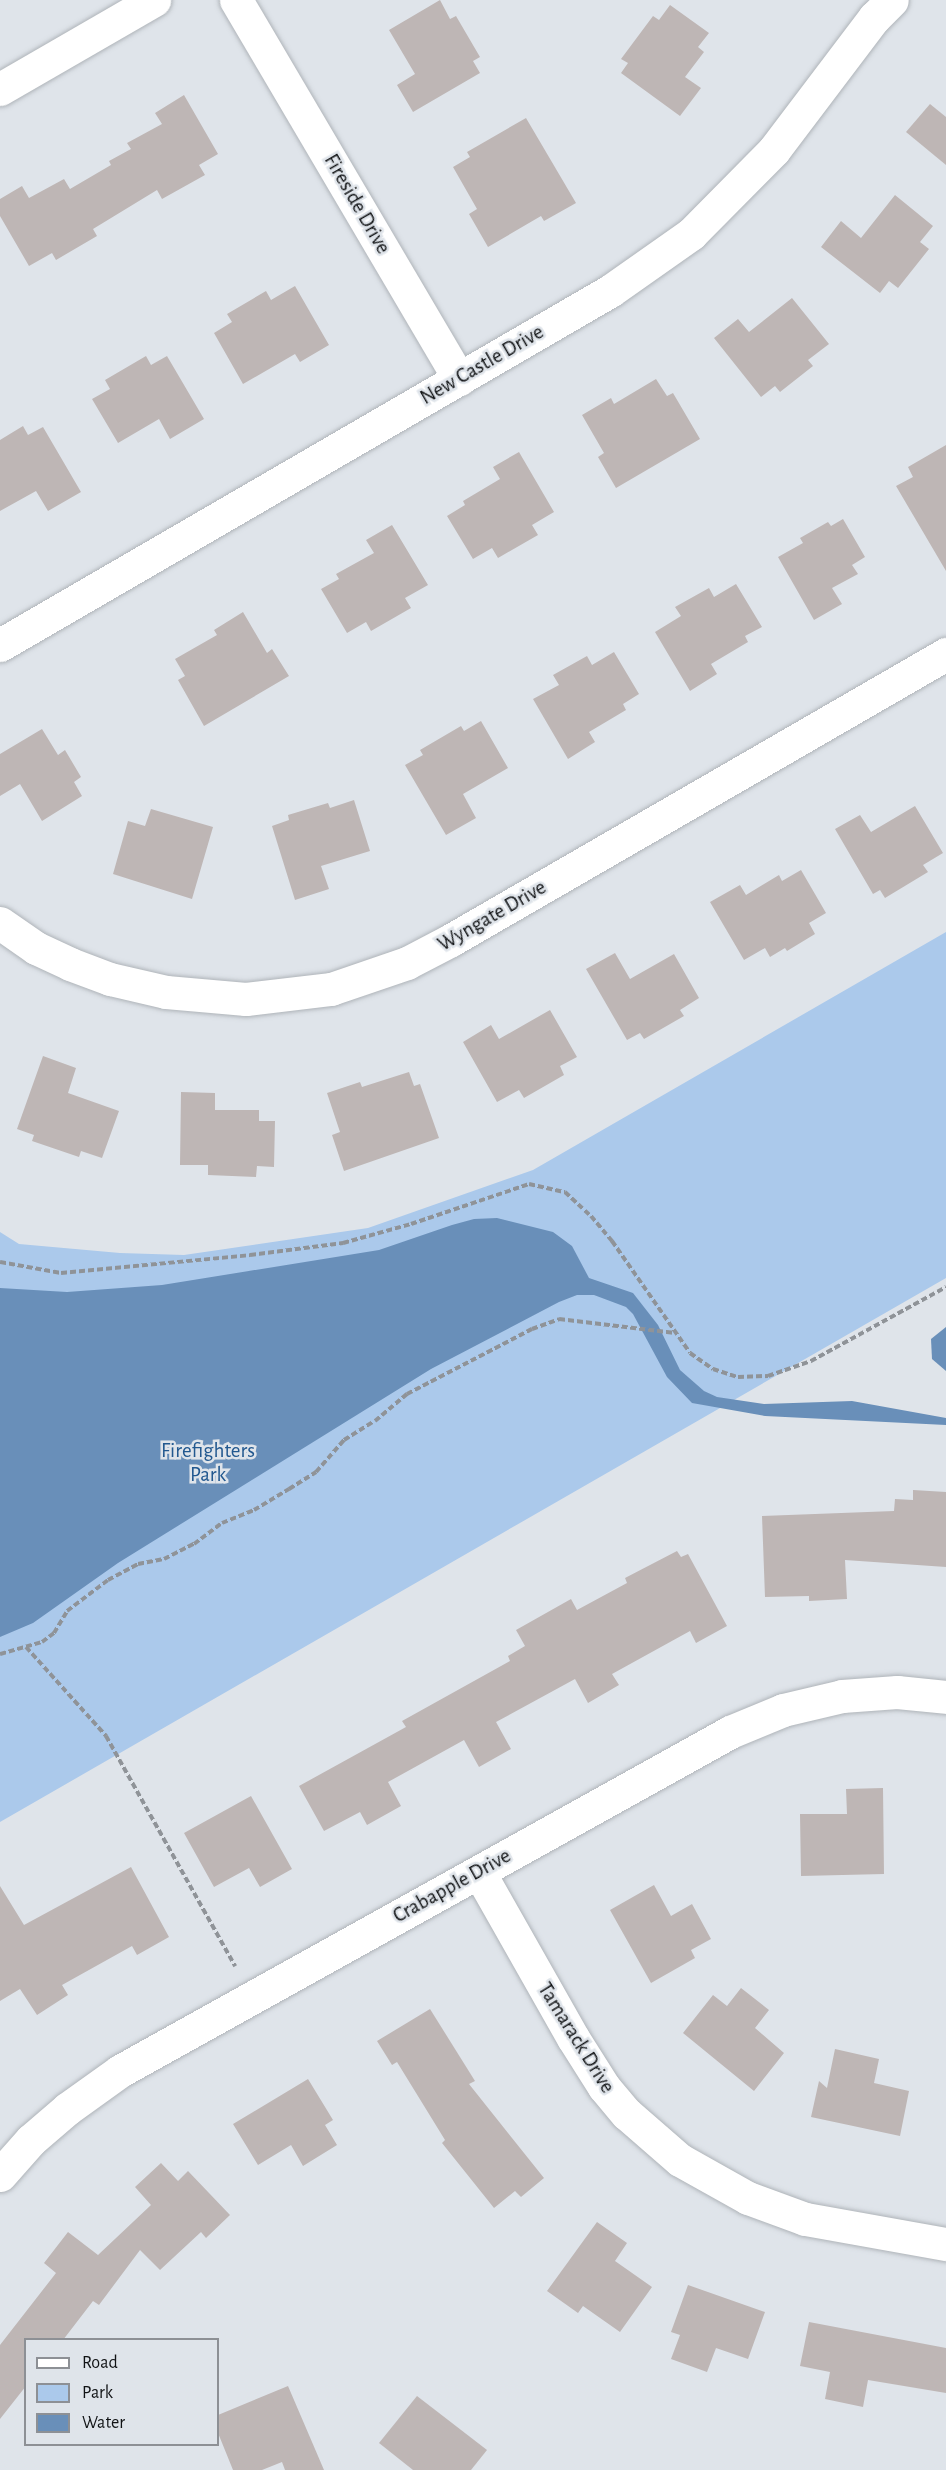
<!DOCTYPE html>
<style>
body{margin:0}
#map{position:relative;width:946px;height:2470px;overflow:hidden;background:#dfe4ea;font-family:"Alegreya Sans",sans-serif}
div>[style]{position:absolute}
.green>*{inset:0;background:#abc9eb}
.water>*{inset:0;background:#698fb9}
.building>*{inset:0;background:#beb6b5}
.path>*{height:4px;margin-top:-2px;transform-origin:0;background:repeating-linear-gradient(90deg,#8f9398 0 6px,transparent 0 9px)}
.roads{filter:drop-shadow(0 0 2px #afb4b9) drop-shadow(0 0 2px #afb4b9)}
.minor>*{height:33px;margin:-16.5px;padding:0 16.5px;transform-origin:16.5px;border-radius:16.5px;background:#fff}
span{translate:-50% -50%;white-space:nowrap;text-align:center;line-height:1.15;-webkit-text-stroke:5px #dfe4ea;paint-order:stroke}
.street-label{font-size:21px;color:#111315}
.park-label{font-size:21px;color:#22588f}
.legend{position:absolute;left:24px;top:2338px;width:195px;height:108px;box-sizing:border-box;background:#dfe4ea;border:2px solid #8d9095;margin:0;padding:8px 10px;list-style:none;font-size:18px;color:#111315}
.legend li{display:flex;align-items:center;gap:12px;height:30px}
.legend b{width:30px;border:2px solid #8d9095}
</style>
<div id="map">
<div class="green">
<div style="clip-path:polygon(946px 932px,946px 1278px,0 1822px,0 1232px,19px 1244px,120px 1253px,184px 1255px,368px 1228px,533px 1170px)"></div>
</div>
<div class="water">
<div style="clip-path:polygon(497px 1218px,553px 1232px,572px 1246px,589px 1278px,633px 1293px,658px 1325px,680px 1370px,704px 1391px,717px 1397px,764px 1404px,852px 1401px,946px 1418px,946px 1425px,765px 1416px,692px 1403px,667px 1377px,633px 1314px,626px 1307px,594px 1295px,577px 1295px,559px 1302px,431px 1369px,118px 1563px,33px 1623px,0 1637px,0 1288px,67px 1292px,162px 1285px,379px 1250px,452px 1225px,474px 1219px)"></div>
<div style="clip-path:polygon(946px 1327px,946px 1371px,932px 1359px,931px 1339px)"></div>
</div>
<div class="building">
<div style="clip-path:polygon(440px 0,450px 19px,456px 16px,480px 57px,473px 61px,480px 73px,413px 112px,397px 85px,415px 74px,389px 30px)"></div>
<div style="clip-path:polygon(670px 5px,709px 33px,698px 47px,704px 52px,685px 77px,701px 88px,680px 116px,621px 73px,628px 63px,621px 59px,653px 16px,659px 20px)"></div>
<div style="clip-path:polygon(184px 95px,218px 154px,199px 165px,205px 175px,162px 199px,157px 190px,93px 229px,97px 236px,56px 260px,52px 253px,29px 266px,0 216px,0 199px,22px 186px,29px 198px,64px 179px,70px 189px,111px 165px,109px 161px,131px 149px,127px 143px,162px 124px,155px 113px)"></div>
<div style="clip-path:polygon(930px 104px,946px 117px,946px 165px,906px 132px)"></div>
<div style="clip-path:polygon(526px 118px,576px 203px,544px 221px,541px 216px,488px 247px,469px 214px,477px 209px,453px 167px,470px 157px,467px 152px)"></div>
<div style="clip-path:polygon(895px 195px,933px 226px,920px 242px,929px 249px,898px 288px,889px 281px,880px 293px,821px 247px,841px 221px,861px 238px)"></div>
<div style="clip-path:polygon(295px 286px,329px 345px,300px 362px,295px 354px,243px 384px,214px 333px,232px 322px,227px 314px,266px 291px,271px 300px)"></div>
<div style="clip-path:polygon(792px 298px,829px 344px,808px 360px,813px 366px,780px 392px,775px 386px,761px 397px,714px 338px,738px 319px,749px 332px)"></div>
<div style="clip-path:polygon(146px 356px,151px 365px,167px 356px,204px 419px,170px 439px,159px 419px,118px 443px,92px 399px,110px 389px,105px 380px)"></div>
<div style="clip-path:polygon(656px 379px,667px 396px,673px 393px,700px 439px,616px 488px,598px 457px,604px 453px,582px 415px,611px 398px,614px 404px)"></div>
<div style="clip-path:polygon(23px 426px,28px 435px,43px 427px,81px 492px,48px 511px,36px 491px,0 511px,0 440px)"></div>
<div style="clip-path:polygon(946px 445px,946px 571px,896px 486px,913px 477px,908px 467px)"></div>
<div style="clip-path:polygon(519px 452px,554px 512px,532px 525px,538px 535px,498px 558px,492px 548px,473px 559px,447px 516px,465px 505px,463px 501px,500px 479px,493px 467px)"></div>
<div style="clip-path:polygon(843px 519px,865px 557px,852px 565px,858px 574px,832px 588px,842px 604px,814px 620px,778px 557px,803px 543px,800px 538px,828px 522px,831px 526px)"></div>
<div style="clip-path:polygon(392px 525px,428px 585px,405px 598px,411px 608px,371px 631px,366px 622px,347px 633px,321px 589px,339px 579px,336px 574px,374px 553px,366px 540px)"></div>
<div style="clip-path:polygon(736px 584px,762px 627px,745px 636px,748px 642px,711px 664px,717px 674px,690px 691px,655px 632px,681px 616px,675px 607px,709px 588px,714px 597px)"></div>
<div style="clip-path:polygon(243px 612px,267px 653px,272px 649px,289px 676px,204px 726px,178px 680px,185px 676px,175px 659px,217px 635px,214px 630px)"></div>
<div style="clip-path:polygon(614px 652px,639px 694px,623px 704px,626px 710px,589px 732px,595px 742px,568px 759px,533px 699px,559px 685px,553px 675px,587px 656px,592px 665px)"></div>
<div style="clip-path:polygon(481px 721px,508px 768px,463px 794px,476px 818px,446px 835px,405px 765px,423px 755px,420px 750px,461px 726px,464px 731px)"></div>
<div style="clip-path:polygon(42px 729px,58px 755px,65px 750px,81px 777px,74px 782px,82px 796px,42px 821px,20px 784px,0 796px,0 754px)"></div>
<div style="clip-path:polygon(354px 800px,370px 851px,321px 866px,329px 889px,295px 900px,272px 826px,289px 820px,288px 815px,328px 803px,330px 808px)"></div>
<div style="clip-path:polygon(915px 806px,943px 853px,923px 865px,928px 872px,885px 898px,880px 890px,873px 894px,835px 829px,860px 815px,871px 832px)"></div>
<div style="clip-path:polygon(151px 809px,213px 827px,192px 899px,113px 874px,128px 821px,145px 826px)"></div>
<div style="clip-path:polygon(801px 870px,826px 913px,809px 923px,815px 934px,787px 951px,785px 948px,770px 957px,765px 948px,744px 960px,710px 902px,740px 885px,746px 895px,779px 875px,782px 881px)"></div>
<div style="clip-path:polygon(615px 953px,630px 979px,674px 954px,699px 998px,680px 1010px,684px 1016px,644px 1039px,640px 1033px,627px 1040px,586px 969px)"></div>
<div style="clip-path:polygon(550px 1010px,577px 1057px,560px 1066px,564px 1075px,524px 1098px,519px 1090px,497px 1102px,463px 1042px,491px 1025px,499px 1039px)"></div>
<div style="clip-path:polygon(43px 1056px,76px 1068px,68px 1093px,119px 1111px,102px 1158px,81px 1151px,79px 1157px,32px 1141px,34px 1135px,17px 1129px)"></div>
<div style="clip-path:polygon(409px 1072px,414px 1086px,420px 1084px,439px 1138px,344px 1171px,332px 1135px,340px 1132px,327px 1093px,360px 1082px,362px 1087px)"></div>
<div style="clip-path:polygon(181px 1092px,215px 1093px,215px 1110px,259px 1110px,259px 1121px,275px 1121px,274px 1167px,257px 1166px,256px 1177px,208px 1175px,208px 1165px,180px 1165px)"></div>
<div style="clip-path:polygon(913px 1490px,946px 1492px,946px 1567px,845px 1560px,847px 1599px,809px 1601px,809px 1596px,765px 1597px,762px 1516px,894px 1511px,895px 1499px,913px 1500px)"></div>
<div style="clip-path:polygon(677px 1551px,681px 1557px,688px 1554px,727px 1626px,696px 1643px,690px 1631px,612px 1674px,619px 1685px,588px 1703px,575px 1679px,496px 1722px,511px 1749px,479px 1767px,464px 1740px,388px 1782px,401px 1806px,367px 1825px,360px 1812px,324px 1831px,299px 1786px,406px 1727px,402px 1721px,510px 1661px,508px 1656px,525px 1646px,516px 1630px,571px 1599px,577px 1610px,627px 1583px,625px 1578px)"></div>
<div style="clip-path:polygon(883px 1788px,884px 1874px,801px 1876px,800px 1814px,847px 1814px,846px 1789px)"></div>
<div style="clip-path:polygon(251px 1796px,292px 1869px,260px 1887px,249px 1868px,214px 1887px,184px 1833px)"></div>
<div style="clip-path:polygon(131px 1867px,169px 1937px,137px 1955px,132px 1946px,62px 1985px,68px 1995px,37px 2015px,20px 1989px,0 2001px,0 1886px,24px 1925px)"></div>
<div style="clip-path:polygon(654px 1885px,671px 1916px,692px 1904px,711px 1939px,691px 1950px,695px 1958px,651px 1983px,610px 1910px)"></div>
<div style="clip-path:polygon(741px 1988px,769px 2010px,755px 2028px,784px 2053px,754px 2091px,683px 2033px,713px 1995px,727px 2006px)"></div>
<div style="clip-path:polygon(430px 2009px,475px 2081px,469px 2084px,544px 2178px,521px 2197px,515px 2191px,494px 2208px,442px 2143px,445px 2140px,397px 2062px,392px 2065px,377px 2041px)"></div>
<div style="clip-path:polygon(835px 2049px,879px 2059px,874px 2083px,909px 2091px,900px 2136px,811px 2117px,819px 2081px,827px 2088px)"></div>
<div style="clip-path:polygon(308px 2079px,333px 2120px,325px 2125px,337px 2145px,303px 2166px,291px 2145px,258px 2165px,233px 2124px)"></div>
<div style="clip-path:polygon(161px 2163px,178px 2181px,188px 2171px,230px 2215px,206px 2238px,201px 2232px,160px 2270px,140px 2250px,99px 2305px,93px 2301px,63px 2340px,26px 2340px,26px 2386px,0 2419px,0 2345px,56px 2273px,44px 2263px,68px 2232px,98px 2255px,151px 2205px,135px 2187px)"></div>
<div style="clip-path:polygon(597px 2222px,627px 2243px,615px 2261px,652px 2287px,620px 2332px,583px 2306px,578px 2313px,547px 2291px)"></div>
<div style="clip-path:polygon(688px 2285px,765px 2312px,748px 2359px,716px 2348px,707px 2372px,671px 2359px,680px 2335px,671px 2332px)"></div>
<div style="clip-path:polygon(809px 2322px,946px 2348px,946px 2393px,868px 2380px,863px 2407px,825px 2399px,830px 2372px,800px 2366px)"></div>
<div style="clip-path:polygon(288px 2386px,324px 2470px,285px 2470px,282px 2462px,262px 2470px,233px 2470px,218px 2433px,218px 2415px)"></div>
<div style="clip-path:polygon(417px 2396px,487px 2450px,471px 2470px,413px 2470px,379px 2443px)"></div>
</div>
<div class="path">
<div style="left:0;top:1262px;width:62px;rotate:10.2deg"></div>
<div style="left:61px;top:1273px;width:190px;rotate:-5.4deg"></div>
<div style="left:250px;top:1255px;width:94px;rotate:-7.4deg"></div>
<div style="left:343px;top:1243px;width:71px;rotate:-15.6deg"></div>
<div style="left:411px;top:1224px;width:125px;rotate:-18.7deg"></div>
<div style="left:529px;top:1184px;width:37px;rotate:13deg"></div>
<div style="left:565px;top:1192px;width:35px;rotate:43deg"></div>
<div style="left:591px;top:1216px;width:33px;rotate:50deg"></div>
<div style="left:612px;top:1241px;width:136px;rotate:55.1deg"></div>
<div style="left:690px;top:1353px;width:28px;rotate:35deg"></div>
<div style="left:713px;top:1369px;width:26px;rotate:18deg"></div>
<div style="left:738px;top:1377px;width:30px;rotate:-2deg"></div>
<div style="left:768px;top:1376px;width:46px;rotate:-19.2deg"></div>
<div style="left:811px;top:1361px;width:154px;rotate:-28.7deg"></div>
<div style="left:26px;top:1647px;width:120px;rotate:48deg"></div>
<div style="left:106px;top:1736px;width:264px;rotate:60.7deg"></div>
<div style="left:0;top:1654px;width:44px;rotate:-15.9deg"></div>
<div style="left:42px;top:1642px;width:15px;rotate:-37deg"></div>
<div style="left:54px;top:1633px;width:26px;rotate:-59deg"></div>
<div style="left:67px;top:1611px;width:51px;rotate:-37.1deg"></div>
<div style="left:108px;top:1580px;width:34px;rotate:-28deg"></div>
<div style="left:138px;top:1564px;width:26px;rotate:-11deg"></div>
<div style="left:164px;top:1559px;width:34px;rotate:-27deg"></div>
<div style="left:194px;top:1544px;width:35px;rotate:-37deg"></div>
<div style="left:222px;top:1523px;width:35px;rotate:-22deg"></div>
<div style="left:254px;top:1510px;width:41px;rotate:-31deg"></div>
<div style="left:289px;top:1489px;width:32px;rotate:-32deg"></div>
<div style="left:316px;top:1472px;width:43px;rotate:-48.8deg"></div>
<div style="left:344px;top:1440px;width:36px;rotate:-32deg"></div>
<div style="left:375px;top:1421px;width:42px;rotate:-40.2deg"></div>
<div style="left:407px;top:1394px;width:141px;rotate:-27.5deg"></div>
<div style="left:532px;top:1329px;width:29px;rotate:-20deg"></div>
<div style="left:559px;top:1319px;width:117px;rotate:6.9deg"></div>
</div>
<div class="roads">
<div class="minor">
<div style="left:236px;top:0;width:440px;rotate:59.5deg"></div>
<div style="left:0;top:89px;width:178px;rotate:-30deg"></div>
<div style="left:0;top:645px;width:705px;rotate:-30.13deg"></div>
<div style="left:610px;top:291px;width:99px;rotate:-35.1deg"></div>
<div style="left:691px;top:234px;width:118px;rotate:-45.3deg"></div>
<div style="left:774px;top:150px;width:166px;rotate:-52.9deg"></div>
<div style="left:874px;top:18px;width:25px;rotate:-45deg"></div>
<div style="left:0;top:923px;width:44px;rotate:34.8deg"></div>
<div style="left:36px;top:948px;width:38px;rotate:25deg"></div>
<div style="left:70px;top:964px;width:43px;rotate:20.6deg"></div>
<div style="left:110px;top:979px;width:57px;rotate:13.1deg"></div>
<div style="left:166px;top:992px;width:80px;rotate:5deg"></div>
<div style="left:246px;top:999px;width:86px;rotate:-6.7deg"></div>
<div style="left:331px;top:989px;width:80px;rotate:-18.9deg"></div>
<div style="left:407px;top:963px;width:50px;rotate:-27.6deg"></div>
<div style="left:451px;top:940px;width:572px;rotate:-30.02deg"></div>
<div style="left:479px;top:1872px;width:191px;rotate:60.5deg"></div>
<div style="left:573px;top:2038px;width:58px;rotate:57.7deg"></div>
<div style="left:604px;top:2087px;width:35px;rotate:50deg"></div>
<div style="left:627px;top:2114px;width:70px;rotate:41deg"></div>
<div style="left:680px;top:2160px;width:78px;rotate:29.2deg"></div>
<div style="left:748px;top:2198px;width:61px;rotate:20.2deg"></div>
<div style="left:805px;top:2219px;width:143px;rotate:10.1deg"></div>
<div style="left:0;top:2175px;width:47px;rotate:-48.5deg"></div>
<div style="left:31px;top:2140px;width:48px;rotate:-40.7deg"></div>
<div style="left:67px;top:2109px;width:65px;rotate:-35.6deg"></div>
<div style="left:120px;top:2071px;width:698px;rotate:-29.06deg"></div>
<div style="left:730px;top:1732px;width:57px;rotate:-22.5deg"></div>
<div style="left:783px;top:1710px;width:61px;rotate:-13.3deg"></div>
<div style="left:842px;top:1696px;width:55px;rotate:-4.2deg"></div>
<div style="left:897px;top:1692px;width:49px;rotate:5.8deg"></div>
</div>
</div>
<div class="street-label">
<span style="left:357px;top:204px;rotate:60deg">Fireside Drive</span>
<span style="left:482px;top:365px;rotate:-30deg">New Castle Drive</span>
<span style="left:492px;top:916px;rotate:-30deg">Wyngate Drive</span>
<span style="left:452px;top:1886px;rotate:-29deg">Crabapple Drive</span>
<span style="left:576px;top:2038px;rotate:58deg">Tamarack Drive</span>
</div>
<div class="park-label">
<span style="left:208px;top:1463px">Firefighters<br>Park</span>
</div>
<ul class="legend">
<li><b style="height:8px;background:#fff"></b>Road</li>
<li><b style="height:16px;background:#abc9eb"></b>Park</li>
<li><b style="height:16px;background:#698fb9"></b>Water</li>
</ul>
</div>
